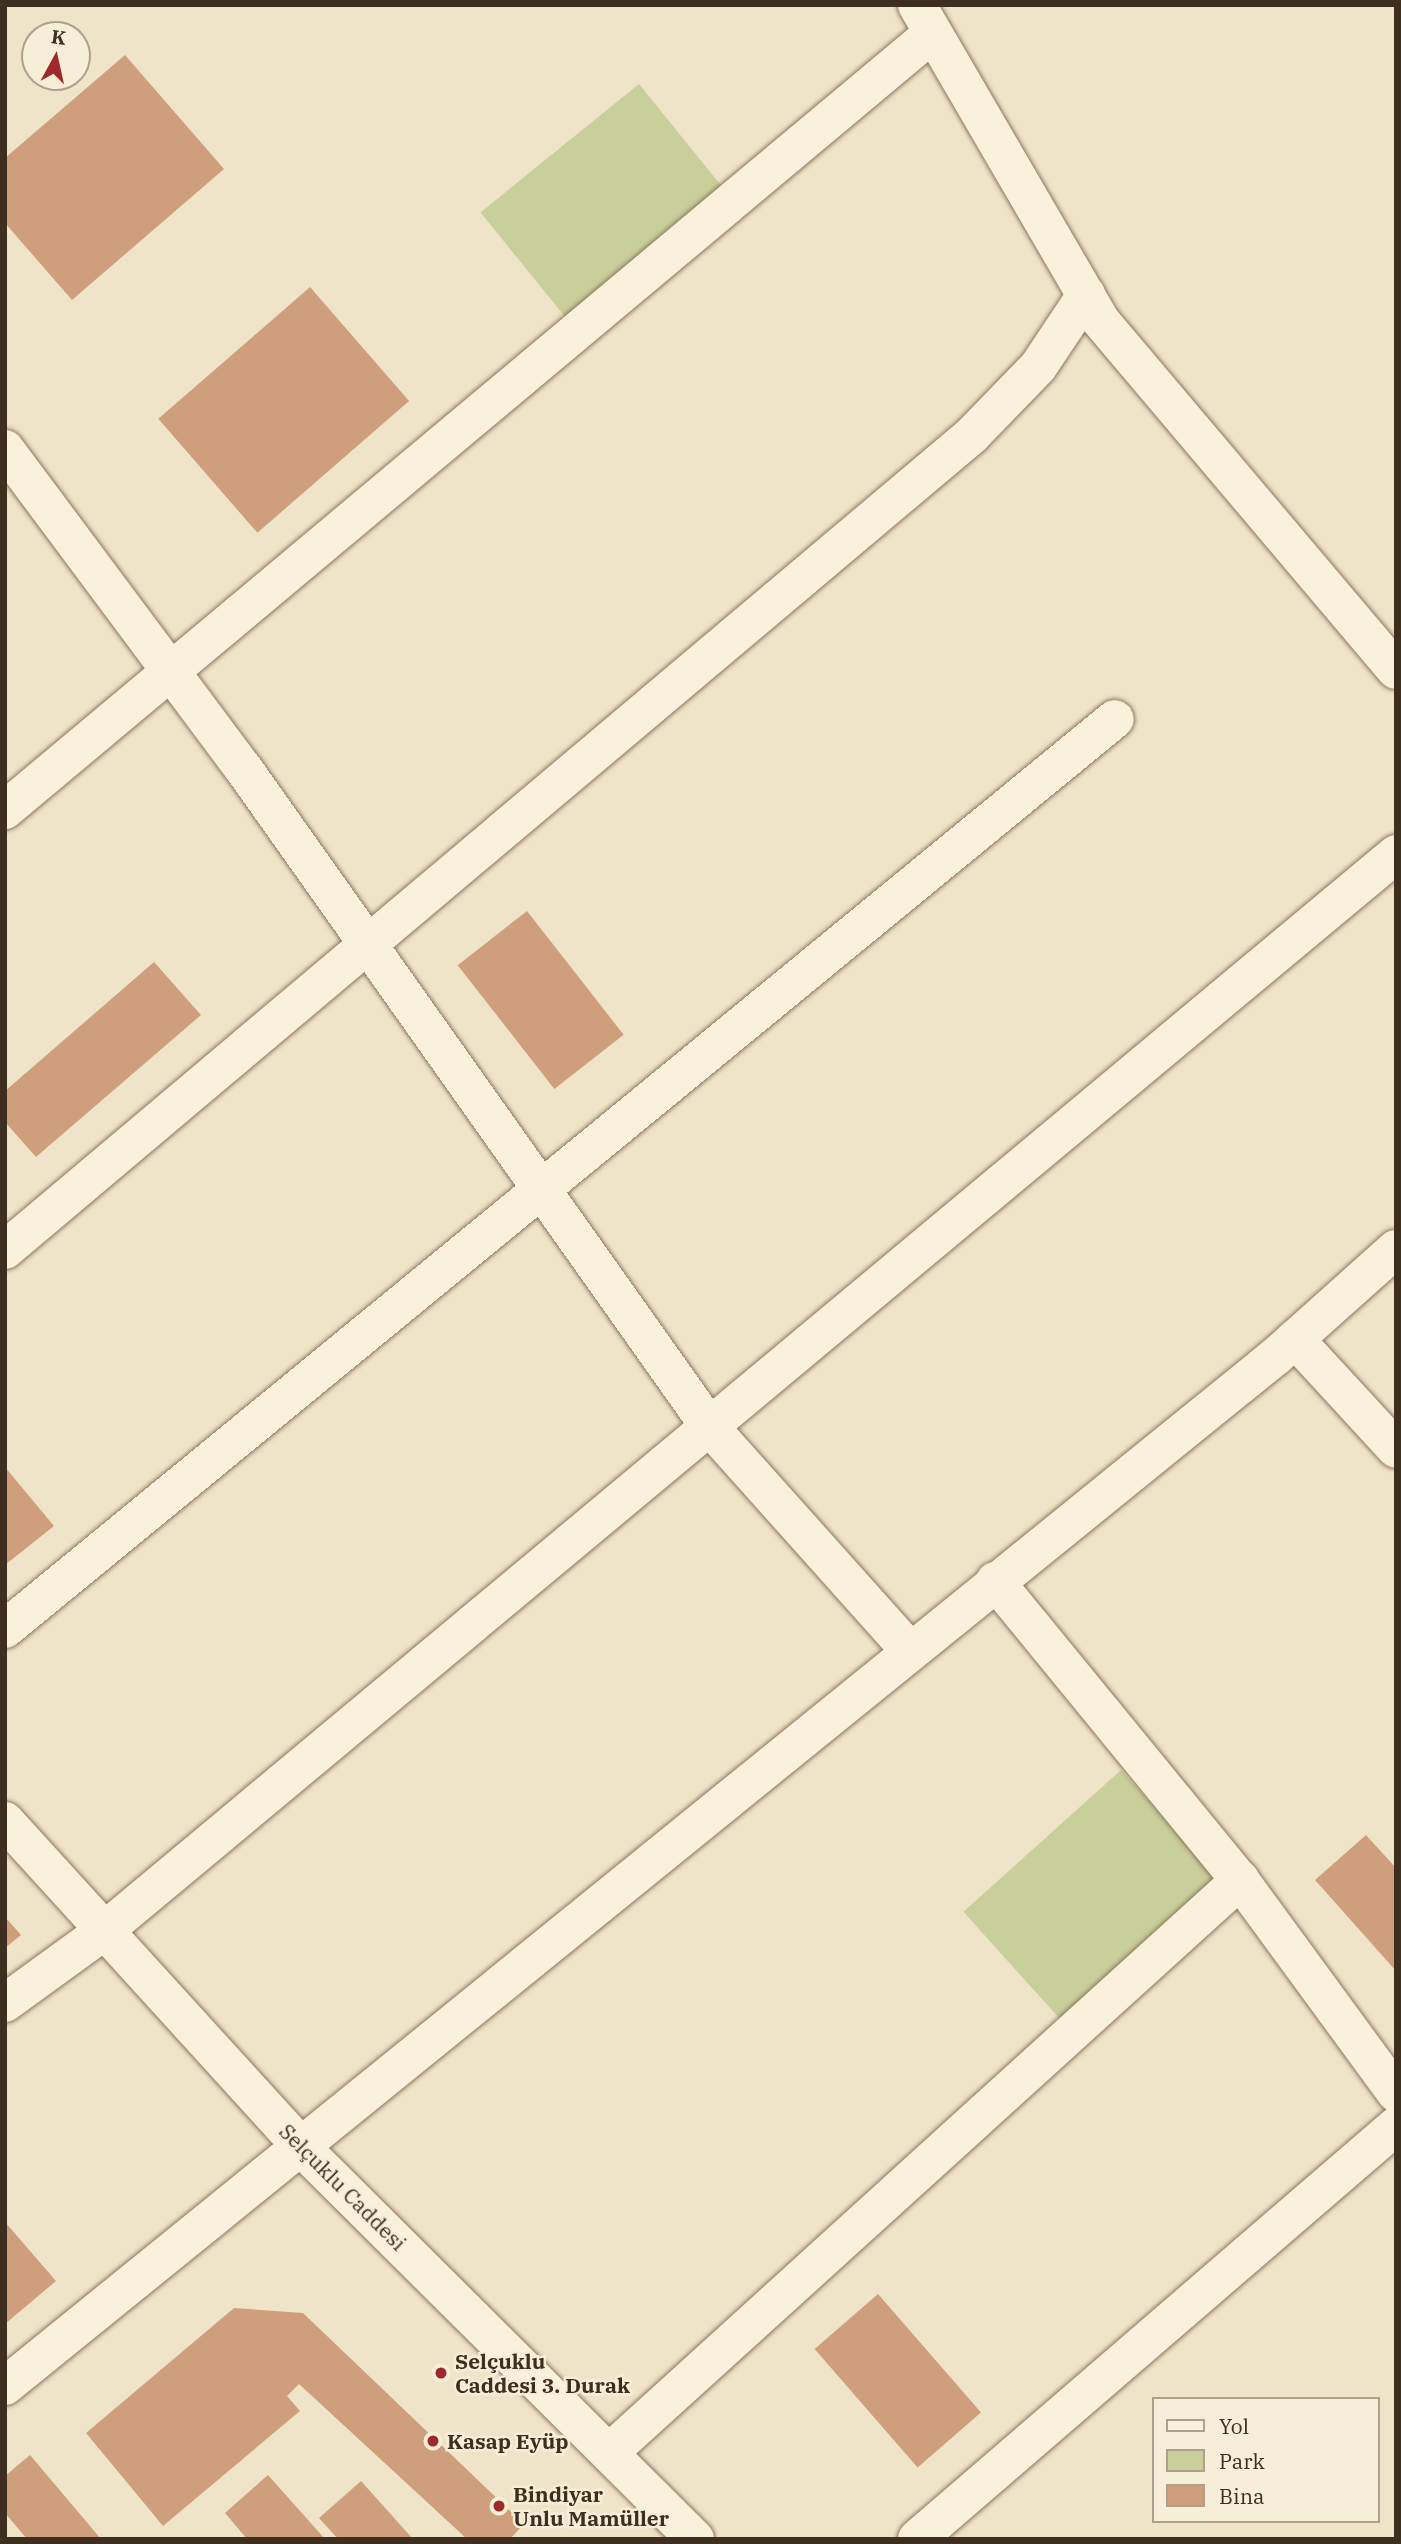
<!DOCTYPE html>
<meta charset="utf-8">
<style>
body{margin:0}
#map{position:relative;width:1401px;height:2544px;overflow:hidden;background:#f0e4c8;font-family:"IBM Plex Serif",serif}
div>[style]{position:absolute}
.green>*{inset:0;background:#c9cf9b;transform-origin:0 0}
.building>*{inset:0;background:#cf9f7d;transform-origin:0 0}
.roads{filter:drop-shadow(0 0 2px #8d765c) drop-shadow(0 0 2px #8d765c)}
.minor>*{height:38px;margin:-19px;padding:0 19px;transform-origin:19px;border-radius:19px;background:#faf1dc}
.tertiary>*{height:38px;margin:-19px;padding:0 19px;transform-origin:19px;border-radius:19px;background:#faf1dc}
.dots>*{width:19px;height:19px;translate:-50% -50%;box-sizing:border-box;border:4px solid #f7eed8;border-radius:50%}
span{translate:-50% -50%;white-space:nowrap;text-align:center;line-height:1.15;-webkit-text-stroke:5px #f7eed8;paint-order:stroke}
.street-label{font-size:21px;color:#3d2e20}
.poi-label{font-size:21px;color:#3d2e20;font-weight:700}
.left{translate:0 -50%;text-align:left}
.frame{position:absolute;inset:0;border:7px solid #3d2e20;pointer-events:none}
.legend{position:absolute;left:1152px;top:2397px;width:228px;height:126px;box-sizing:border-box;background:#f7eed8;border:2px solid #ada18e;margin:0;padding:9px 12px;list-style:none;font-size:21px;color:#3d2e20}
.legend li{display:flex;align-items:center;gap:14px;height:35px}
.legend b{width:35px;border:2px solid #ada18e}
.north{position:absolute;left:21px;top:21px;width:70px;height:70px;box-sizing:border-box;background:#f7eed8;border:2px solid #ada18e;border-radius:50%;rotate:8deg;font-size:19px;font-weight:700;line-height:28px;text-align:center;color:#3d2e20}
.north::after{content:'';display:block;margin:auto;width:24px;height:32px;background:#9e2a2b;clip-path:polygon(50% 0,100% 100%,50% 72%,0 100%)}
</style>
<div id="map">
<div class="green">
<div style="left:639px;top:84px;width:134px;height:204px;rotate:51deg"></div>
<div style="left:1121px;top:1770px;width:144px;height:212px;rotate:48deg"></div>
</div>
<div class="building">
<div style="clip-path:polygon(125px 55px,224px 169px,72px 300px,5px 223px,5px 158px)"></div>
<div style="left:310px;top:287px;width:151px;height:201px;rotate:49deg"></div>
<div style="left:527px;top:911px;width:157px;height:88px;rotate:52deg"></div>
<div style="clip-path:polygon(154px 962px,201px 1015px,36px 1157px,5px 1122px,5px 1091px)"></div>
<div style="clip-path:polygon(5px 1467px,54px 1526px,5px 1565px)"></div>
<div style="clip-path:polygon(1366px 1835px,1396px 1868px,1396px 1971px,1315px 1880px)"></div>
<div style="clip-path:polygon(5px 1917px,21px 1935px,5px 1948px)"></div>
<div style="clip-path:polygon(5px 2222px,56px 2281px,5px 2324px)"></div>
<div style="left:878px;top:2294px;width:157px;height:84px;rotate:49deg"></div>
<div style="clip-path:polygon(234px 2308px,303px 2313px,524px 2524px,510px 2539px,467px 2539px,299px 2384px,287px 2396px,300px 2411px,163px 2526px,86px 2433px)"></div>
<div style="clip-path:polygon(30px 2455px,101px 2539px,27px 2539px,5px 2513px,5px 2476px)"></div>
<div style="clip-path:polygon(268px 2475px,325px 2539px,247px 2539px,225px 2513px)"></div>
<div style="clip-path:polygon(361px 2481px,413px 2539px,338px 2539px,319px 2518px)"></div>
</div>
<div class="roads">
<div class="minor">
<div style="left:917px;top:5px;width:364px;rotate:59.8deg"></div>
<div style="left:1100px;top:320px;width:458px;rotate:49.8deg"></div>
<div style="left:5px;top:449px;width:398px;rotate:53.3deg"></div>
<div style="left:243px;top:768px;width:806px;rotate:54.69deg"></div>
<div style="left:709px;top:1426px;width:300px;rotate:48.2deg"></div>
<div style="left:5px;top:810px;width:1210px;rotate:-39.94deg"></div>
<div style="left:5px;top:1250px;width:1265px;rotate:-40.12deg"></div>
<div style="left:972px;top:435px;width:95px;rotate:-45.9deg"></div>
<div style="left:1038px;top:367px;width:87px;rotate:-56.3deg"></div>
<div style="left:1295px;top:1339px;width:149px;rotate:47.4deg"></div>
<div style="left:995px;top:1581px;width:387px;rotate:50.7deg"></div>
<div style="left:1240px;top:1880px;width:264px;rotate:53.8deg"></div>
<div style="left:5px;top:1629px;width:1435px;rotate:-39.35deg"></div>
<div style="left:5px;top:2003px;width:122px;rotate:-36deg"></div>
<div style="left:104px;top:1931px;width:1682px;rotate:-39.81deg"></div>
<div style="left:5px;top:2386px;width:1635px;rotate:-39.02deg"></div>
<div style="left:1275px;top:1357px;width:162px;rotate:-41.8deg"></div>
<div style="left:611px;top:2451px;width:850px;rotate:-42.23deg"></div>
<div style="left:917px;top:2539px;width:632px;rotate:-40.77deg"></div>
</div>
<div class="tertiary">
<div style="left:5px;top:1821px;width:443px;rotate:47.7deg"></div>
<div style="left:303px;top:2149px;width:553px;rotate:44.85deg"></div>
</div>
</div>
<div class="dots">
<div style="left:441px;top:2373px;background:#9e2a2b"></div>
<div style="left:433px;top:2441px;background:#9e2a2b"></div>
<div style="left:499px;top:2506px;background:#9e2a2b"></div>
</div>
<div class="street-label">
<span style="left:343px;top:2187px;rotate:45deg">Selçuklu Caddesi</span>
</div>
<div class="poi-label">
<span class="left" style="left:455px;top:2373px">Selçuklu<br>Caddesi 3. Durak</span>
<span class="left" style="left:447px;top:2441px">Kasap Eyüp</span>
<span class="left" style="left:513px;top:2506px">Bindiyar<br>Unlu Mamüller</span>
</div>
<div class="frame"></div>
<ul class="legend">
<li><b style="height:9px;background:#faf1dc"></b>Yol</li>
<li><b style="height:19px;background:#c9cf9b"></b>Park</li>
<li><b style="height:19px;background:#cf9f7d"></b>Bina</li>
</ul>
<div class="north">K</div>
</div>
